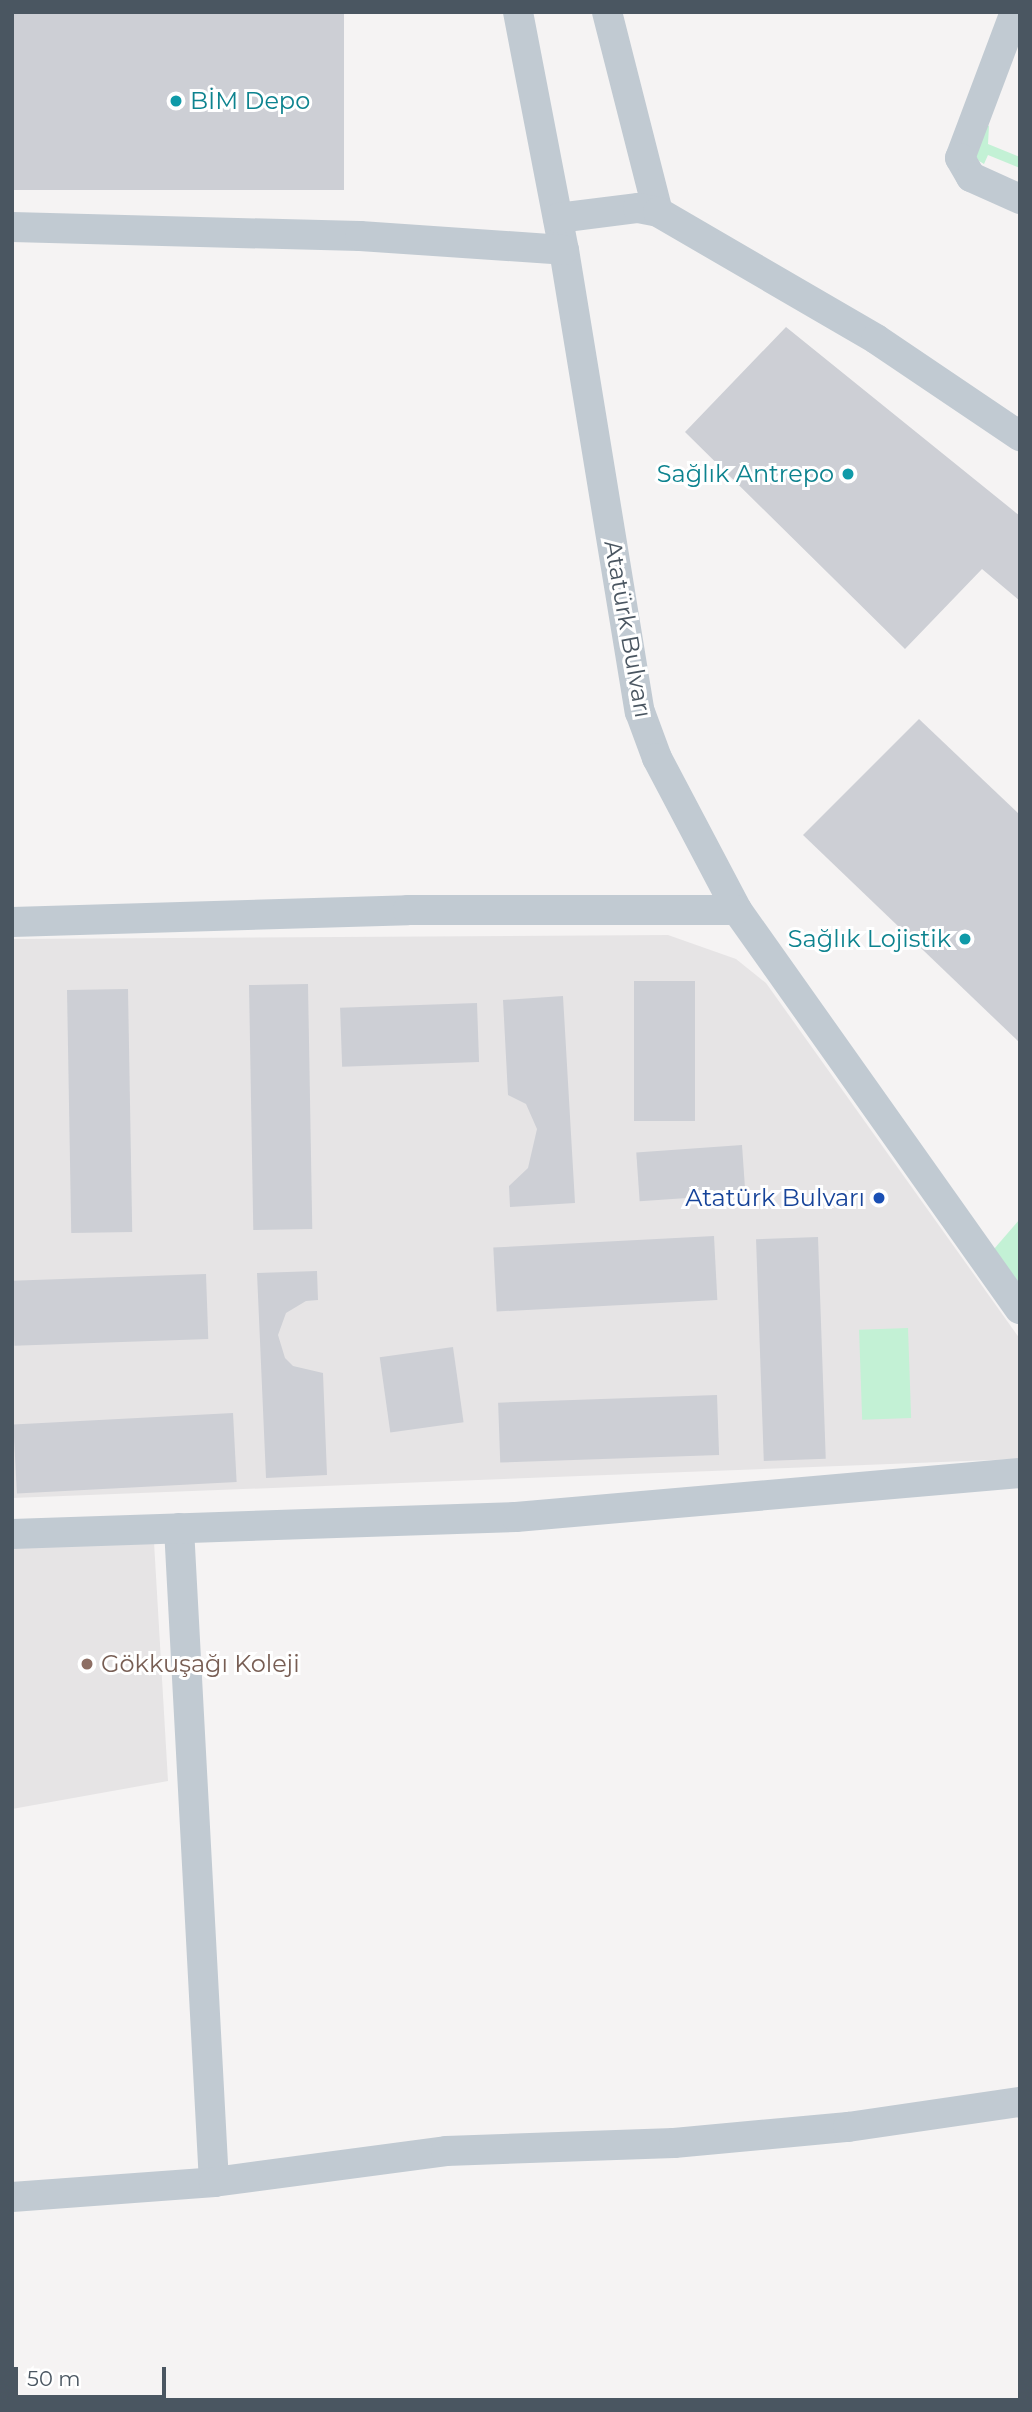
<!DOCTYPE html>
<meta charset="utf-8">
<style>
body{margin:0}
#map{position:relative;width:1032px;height:2412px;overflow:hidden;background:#f5f3f3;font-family:Montserrat,sans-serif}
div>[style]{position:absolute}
.education>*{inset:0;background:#e6e4e5}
.green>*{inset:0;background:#c3f1d5;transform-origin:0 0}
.building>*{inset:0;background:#cdcfd5;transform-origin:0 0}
.minor>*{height:30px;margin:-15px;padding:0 15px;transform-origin:15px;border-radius:15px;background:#c1cad2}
.dots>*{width:19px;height:19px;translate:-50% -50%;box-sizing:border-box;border:4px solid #fff;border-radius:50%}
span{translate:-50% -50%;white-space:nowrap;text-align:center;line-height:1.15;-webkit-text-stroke:6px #fff;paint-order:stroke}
.culture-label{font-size:24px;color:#0d838f}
.left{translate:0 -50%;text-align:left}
.right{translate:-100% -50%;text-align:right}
.street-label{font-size:24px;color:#4a5661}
.transit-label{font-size:24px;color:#164399}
.education-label{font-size:24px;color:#785e54}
.frame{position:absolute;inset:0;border:14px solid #4a5661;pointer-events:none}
.scale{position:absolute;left:14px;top:2367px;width:152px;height:32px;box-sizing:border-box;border:4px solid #4a5661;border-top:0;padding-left:9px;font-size:21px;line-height:24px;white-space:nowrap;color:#4a5661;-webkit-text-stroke:5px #fff;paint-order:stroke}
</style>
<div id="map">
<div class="education">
<div style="clip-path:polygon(668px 935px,736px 959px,766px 983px,1020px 1339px,1020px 1459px,12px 1498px,12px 939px)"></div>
<div style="clip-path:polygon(154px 1542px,168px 1781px,12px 1809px,12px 1546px)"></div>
</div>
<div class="green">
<div style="clip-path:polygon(980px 122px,989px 126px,988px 144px,1020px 157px,1020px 168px,988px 155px,984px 164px,979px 161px,975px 155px)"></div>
<div style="clip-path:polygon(1020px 1219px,1020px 1286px,994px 1249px)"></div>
<div style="left:908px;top:1328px;width:90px;height:49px;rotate:88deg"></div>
</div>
<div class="building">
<div style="left:12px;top:12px;width:332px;height:178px"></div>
<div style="clip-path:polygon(786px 327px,1020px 516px,1020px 601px,982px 569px,905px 649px,685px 432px)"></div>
<div style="clip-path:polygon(919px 719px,1020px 815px,1020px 1043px,803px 835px)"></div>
<div style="left:634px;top:981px;width:61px;height:140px"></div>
<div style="left:308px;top:984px;width:245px;height:59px;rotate:89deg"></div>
<div style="left:128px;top:989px;width:243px;height:61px;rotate:89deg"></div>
<div style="clip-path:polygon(563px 996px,575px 1203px,510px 1207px,509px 1186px,528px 1168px,537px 1129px,526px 1104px,508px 1095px,503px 1000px)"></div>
<div style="left:477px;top:1003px;width:59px;height:137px;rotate:88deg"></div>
<div style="left:742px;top:1145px;width:49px;height:106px;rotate:86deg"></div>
<div style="left:714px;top:1236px;width:64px;height:221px;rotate:87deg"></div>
<div style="left:818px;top:1237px;width:222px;height:62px;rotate:88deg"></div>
<div style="clip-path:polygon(317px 1271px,318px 1300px,306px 1301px,286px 1313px,278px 1335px,285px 1358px,293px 1366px,323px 1373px,327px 1475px,266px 1478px,257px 1273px)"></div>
<div style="left:206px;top:1274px;width:65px;height:194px;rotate:88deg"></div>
<div style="left:453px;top:1347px;width:76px;height:74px;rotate:82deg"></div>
<div style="left:717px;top:1395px;width:60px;height:219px;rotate:88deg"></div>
<div style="left:233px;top:1413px;width:69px;height:220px;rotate:87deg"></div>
</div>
<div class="minor">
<div style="left:518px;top:12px;width:242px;rotate:79.1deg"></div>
<div style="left:564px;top:250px;width:468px;rotate:80.7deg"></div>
<div style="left:640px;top:712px;width:49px;rotate:69.7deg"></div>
<div style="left:657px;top:758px;width:172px;rotate:62.2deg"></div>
<div style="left:737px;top:910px;width:489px;rotate:54.7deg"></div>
<div style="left:607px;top:12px;width:206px;rotate:75.7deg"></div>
<div style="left:1015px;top:12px;width:156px;rotate:110.6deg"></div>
<div style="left:960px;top:158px;width:22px;rotate:60deg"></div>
<div style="left:971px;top:177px;width:54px;rotate:24.2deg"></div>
<div style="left:558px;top:218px;width:81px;rotate:-7.1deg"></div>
<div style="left:638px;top:208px;width:20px;rotate:11deg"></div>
<div style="left:658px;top:212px;width:252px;rotate:30.2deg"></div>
<div style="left:876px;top:339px;width:174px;rotate:34deg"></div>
<div style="left:12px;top:227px;width:348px;rotate:1.5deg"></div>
<div style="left:360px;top:236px;width:204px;rotate:3.9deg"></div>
<div style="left:12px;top:922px;width:396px;rotate:-1.7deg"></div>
<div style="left:408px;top:910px;width:329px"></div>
<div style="left:179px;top:1528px;width:655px;rotate:86.94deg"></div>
<div style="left:12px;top:1534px;width:504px;rotate:-1.93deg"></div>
<div style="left:516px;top:1517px;width:506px;rotate:-4.99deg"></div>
<div style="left:12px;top:2197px;width:203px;rotate:-4.2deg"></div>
<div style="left:214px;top:2182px;width:234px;rotate:-7.6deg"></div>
<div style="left:446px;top:2151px;width:228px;rotate:-2deg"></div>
<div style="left:674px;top:2143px;width:175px;rotate:-5.3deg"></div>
<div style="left:848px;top:2127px;width:174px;rotate:-8.3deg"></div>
</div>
<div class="dots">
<div style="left:176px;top:101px;background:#0f9aa8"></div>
<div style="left:848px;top:474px;background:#0f9aa8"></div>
<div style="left:965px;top:939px;background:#0f9aa8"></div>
<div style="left:879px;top:1198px;background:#1a4fb4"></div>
<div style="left:87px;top:1664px;background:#8d6e63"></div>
</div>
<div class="culture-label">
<span class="left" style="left:190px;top:101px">BİM Depo</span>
<span class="right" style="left:834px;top:474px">Sağlık Antrepo</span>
<span class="right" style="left:951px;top:939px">Sağlık Lojistik</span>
</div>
<div class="street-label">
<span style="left:628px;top:629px;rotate:80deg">Atatürk Bulvarı</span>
</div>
<div class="transit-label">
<span class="right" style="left:865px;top:1198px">Atatürk Bulvarı</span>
</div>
<div class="education-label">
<span class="left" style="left:101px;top:1664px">Gökkuşağı Koleji</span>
</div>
<div class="frame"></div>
<div class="scale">50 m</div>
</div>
